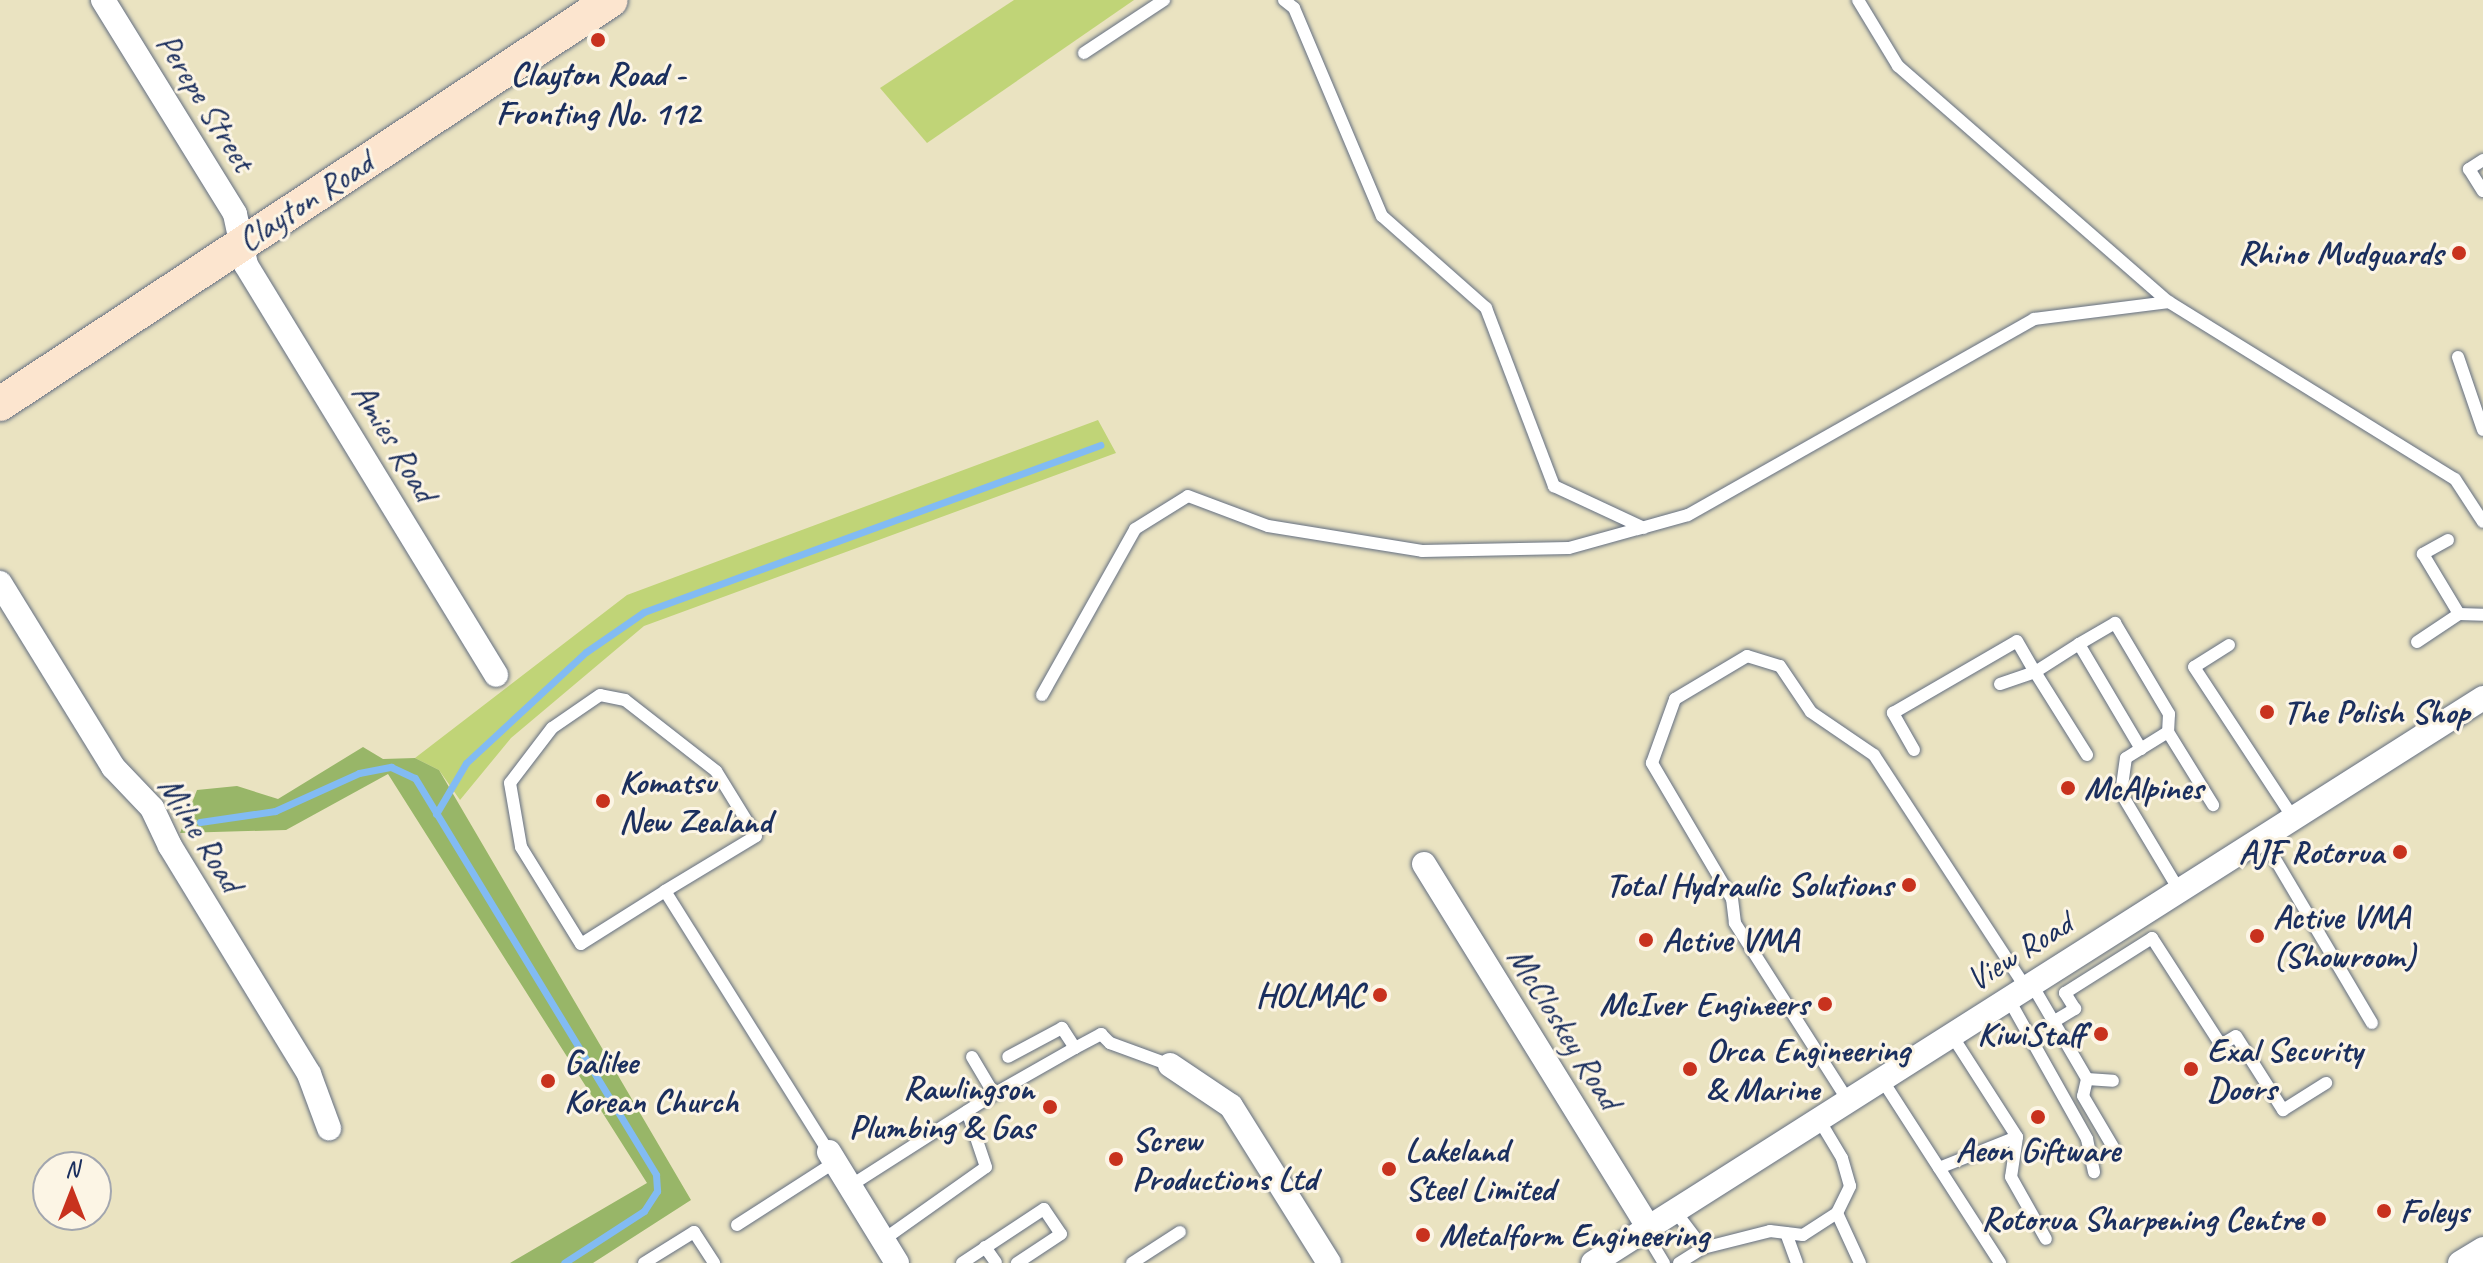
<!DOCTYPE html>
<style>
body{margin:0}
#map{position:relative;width:2483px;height:1263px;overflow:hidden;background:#eae3c1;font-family:Caveat,sans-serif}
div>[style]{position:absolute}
.green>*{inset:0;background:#c0d477}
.forest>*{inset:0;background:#98b668}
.stream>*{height:7px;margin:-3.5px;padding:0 3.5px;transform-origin:3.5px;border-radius:3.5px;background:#82bbf3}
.roads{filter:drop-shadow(0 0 2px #636e81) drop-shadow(0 0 2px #636e81)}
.lane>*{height:12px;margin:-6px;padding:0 6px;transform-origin:6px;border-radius:6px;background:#fff}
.street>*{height:24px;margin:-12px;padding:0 12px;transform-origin:12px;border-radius:12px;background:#fff}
.secondary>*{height:34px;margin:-17px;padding:0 17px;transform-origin:17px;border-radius:17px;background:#fce5cf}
.dots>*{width:22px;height:22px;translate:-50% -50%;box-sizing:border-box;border:4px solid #fcf5e5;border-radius:50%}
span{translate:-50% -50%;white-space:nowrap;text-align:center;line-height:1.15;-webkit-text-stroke:6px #fcf5e5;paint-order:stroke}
.poi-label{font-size:34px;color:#1b2f5e;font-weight:700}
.right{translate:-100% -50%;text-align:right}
.left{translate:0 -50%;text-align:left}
.street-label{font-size:34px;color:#1b2f5e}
.north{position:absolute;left:32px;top:1151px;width:80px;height:80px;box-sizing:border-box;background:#fcf5e5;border:2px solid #a2a6af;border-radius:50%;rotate:0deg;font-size:22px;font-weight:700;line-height:32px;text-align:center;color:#1b2f5e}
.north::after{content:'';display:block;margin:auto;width:28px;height:36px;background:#c8321e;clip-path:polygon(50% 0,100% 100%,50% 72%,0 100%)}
</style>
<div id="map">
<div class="green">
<div style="clip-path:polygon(1014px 0,1134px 0,927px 143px,880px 88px)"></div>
<div style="clip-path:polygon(1098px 420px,1116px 453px,644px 626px,511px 738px,460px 800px,439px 770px,415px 758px,627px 595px)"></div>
</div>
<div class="forest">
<div style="clip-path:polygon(363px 747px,383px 759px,415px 758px,439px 770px,691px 1200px,593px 1263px,510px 1263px,647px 1183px,388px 774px,286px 830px,180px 833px,197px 790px,237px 786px,278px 799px)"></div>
</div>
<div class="stream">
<div style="left:436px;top:814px;width:59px;rotate:-59.5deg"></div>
<div style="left:466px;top:763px;width:163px;rotate:-42.8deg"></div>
<div style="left:586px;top:652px;width:70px;rotate:-34.6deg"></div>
<div style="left:644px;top:612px;width:486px;rotate:-20.1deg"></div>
<div style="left:200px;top:822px;width:76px;rotate:-8.3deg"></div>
<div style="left:275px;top:811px;width:92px;rotate:-24.3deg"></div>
<div style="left:359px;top:773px;width:33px;rotate:-11deg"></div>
<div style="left:391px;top:767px;width:26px;rotate:25deg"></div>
<div style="left:415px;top:778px;width:464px;rotate:58.7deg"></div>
<div style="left:656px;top:1175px;width:16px;rotate:86deg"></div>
<div style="left:657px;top:1191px;width:24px;rotate:123deg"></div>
<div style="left:644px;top:1211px;width:95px;rotate:147deg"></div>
</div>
<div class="roads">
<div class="lane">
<div style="left:1284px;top:0;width:13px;rotate:39deg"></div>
<div style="left:1294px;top:8px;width:226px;rotate:67.1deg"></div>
<div style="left:1382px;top:216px;width:139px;rotate:41.5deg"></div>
<div style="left:1486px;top:308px;width:191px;rotate:69.1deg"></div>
<div style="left:1554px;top:486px;width:99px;rotate:25deg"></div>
<div style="left:1858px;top:0;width:77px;rotate:58.8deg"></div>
<div style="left:1898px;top:66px;width:359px;rotate:41.1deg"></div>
<div style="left:1084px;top:53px;width:96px;rotate:-33.5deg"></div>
<div style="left:2483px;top:160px;width:17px;rotate:147deg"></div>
<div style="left:2469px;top:169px;width:26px;rotate:58deg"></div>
<div style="left:2458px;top:357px;width:77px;rotate:71.1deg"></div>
<div style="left:2448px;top:540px;width:29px;rotate:151deg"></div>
<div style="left:2423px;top:554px;width:70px;rotate:59deg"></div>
<div style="left:2459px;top:614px;width:24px;rotate:2deg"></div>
<div style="left:2417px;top:642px;width:50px;rotate:-33.7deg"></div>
<div style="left:2079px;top:644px;width:52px;rotate:147.5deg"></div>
<div style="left:2035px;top:672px;width:98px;rotate:57.9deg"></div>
<div style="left:2229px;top:645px;width:41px;rotate:147.8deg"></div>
<div style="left:2194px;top:667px;width:181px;rotate:56.7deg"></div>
<div style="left:1042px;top:695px;width:190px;rotate:-60.7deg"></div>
<div style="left:1135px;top:529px;width:62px;rotate:-31.9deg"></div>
<div style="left:1188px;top:496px;width:85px;rotate:20.6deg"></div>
<div style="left:1268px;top:526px;width:156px;rotate:9.2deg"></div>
<div style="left:1422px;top:551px;width:147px;rotate:-1.2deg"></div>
<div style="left:1569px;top:548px;width:123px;rotate:-15.5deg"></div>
<div style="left:1688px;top:515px;width:398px;rotate:-29.5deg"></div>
<div style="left:2034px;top:319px;width:136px;rotate:-7.2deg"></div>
<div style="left:2169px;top:302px;width:336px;rotate:31.8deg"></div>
<div style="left:2455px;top:479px;width:51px;rotate:56.9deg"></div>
<div style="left:2141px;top:749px;width:122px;rotate:-120.6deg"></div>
<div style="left:2079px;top:644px;width:42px;rotate:-30.3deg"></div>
<div style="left:2115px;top:623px;width:106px;rotate:59.3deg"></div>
<div style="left:2169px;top:714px;width:18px;rotate:93deg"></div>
<div style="left:1914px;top:750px;width:43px;rotate:-119.6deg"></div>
<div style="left:1893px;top:713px;width:143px;rotate:-30.1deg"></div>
<div style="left:2017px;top:641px;width:36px;rotate:60deg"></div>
<div style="left:2035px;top:672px;width:37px;rotate:161deg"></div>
<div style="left:2262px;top:837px;width:216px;rotate:59.4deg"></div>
<div style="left:2179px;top:890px;width:113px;rotate:-120.9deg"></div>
<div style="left:2121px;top:793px;width:35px;rotate:-82deg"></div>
<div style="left:2126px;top:758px;width:49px;rotate:-31.8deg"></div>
<div style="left:2168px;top:732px;width:86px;rotate:58.3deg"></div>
<div style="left:665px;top:891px;width:106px;rotate:-31.1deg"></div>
<div style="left:756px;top:836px;width:76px;rotate:-121.6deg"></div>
<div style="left:716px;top:771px;width:115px;rotate:-142deg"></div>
<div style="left:625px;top:700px;width:25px;rotate:-169deg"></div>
<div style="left:600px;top:695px;width:58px;rotate:145.5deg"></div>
<div style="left:552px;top:728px;width:69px;rotate:127.4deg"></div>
<div style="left:510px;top:783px;width:65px;rotate:80.2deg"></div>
<div style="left:521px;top:847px;width:114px;rotate:58.3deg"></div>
<div style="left:581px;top:944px;width:99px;rotate:-32.2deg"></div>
<div style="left:665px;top:891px;width:308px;rotate:57.9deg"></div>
<div style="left:2031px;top:983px;width:111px;rotate:59.7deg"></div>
<div style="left:2087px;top:1079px;width:26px;rotate:4deg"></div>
<div style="left:2008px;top:998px;width:162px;rotate:60.7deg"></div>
<div style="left:2087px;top:1139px;width:34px;rotate:78deg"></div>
<div style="left:2053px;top:1022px;width:26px;rotate:-31deg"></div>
<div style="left:2075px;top:1009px;width:19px;rotate:-122deg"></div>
<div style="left:2065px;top:993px;width:103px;rotate:-32.3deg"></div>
<div style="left:2152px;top:938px;width:127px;rotate:57.2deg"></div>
<div style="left:2221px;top:1045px;width:17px;rotate:-31deg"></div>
<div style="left:2236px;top:1036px;width:88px;rotate:57.6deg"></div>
<div style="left:2283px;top:1110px;width:51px;rotate:-32.1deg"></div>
<div style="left:1951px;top:1034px;width:122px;rotate:57.3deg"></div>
<div style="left:2017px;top:1137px;width:40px;rotate:98.5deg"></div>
<div style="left:2011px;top:1177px;width:71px;rotate:60.6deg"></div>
<div style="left:1075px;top:1048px;width:30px;rotate:-28deg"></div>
<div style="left:1101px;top:1034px;width:13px;rotate:45deg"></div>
<div style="left:1110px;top:1043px;width:64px;rotate:20.1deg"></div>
<div style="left:1881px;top:1078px;width:220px;rotate:57.2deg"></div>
<div style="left:2087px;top:1079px;width:17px;rotate:103deg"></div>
<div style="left:2083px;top:1096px;width:59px;rotate:59.5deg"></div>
<div style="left:994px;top:1094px;width:93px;rotate:-29.6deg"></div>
<div style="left:1075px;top:1048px;width:24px;rotate:-123deg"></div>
<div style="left:1062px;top:1028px;width:61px;rotate:151.8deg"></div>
<div style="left:1847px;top:1099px;width:209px;rotate:-122.5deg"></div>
<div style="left:1735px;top:923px;width:24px;rotate:-97deg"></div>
<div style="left:1732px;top:899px;width:158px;rotate:-120.5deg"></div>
<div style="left:1652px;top:763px;width:68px;rotate:-70.2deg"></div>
<div style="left:1675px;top:699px;width:84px;rotate:-30.8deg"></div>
<div style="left:1747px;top:656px;width:34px;rotate:17deg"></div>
<div style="left:1780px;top:666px;width:55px;rotate:56deg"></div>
<div style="left:1811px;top:712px;width:76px;rotate:34.3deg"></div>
<div style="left:1874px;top:755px;width:277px;rotate:56.9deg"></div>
<div style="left:1939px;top:1168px;width:84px;rotate:-21.7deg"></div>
<div style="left:850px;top:1186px;width:171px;rotate:-32.6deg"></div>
<div style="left:994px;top:1094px;width:43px;rotate:-120.7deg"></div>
<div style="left:1675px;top:1211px;width:46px;rotate:52.9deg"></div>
<div style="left:1703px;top:1248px;width:69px;rotate:-14.2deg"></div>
<div style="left:1770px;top:1231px;width:33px;rotate:7deg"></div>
<div style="left:1803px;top:1235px;width:40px;rotate:-32.9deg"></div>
<div style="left:1837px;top:1213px;width:30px;rotate:-64deg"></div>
<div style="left:1850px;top:1186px;width:29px;rotate:-106deg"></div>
<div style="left:1842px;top:1158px;width:47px;rotate:-121deg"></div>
<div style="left:1837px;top:1213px;width:55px;rotate:65.3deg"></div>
<div style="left:737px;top:1225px;width:117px;rotate:-32.7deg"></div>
<div style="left:1644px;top:1230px;width:39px;rotate:59deg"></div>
<div style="left:1786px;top:1233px;width:32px;rotate:70deg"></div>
<div style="left:883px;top:1240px;width:126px;rotate:-35.3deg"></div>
<div style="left:986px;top:1167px;width:59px;rotate:-108.7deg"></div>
<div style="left:985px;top:1247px;width:19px;rotate:55deg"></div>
<div style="left:644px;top:1263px;width:59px;rotate:-31.8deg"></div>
<div style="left:694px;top:1232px;width:37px;rotate:57deg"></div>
<div style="left:962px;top:1263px;width:98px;rotate:-33.4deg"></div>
<div style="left:1044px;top:1209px;width:30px;rotate:56deg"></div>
<div style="left:1061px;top:1234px;width:53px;rotate:146.6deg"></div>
<div style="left:1132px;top:1263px;width:57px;rotate:-32.9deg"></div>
<div style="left:1679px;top:1263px;width:28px;rotate:-32deg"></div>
</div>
<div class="street">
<div style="left:103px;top:0;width:251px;rotate:58.3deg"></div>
<div style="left:235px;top:214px;width:52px;rotate:77.8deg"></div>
<div style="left:246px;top:265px;width:480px;rotate:58.6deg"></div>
<div style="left:0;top:583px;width:216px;rotate:58.4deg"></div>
<div style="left:113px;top:767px;width:57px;rotate:46.4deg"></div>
<div style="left:152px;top:808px;width:42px;rotate:64.7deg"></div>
<div style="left:170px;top:846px;width:267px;rotate:58.6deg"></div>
<div style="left:309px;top:1074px;width:58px;rotate:69.7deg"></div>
<div style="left:1424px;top:864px;width:428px;rotate:58.3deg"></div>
<div style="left:1170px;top:1065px;width:73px;rotate:33.9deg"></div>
<div style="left:1231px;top:1106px;width:185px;rotate:58deg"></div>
<div style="left:829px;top:1152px;width:130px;rotate:58.5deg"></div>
<div style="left:1593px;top:1263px;width:1054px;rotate:-32.41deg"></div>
<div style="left:2460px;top:1263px;width:27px;rotate:-31deg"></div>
</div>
<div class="secondary">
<div style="left:0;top:404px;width:732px;rotate:-33.47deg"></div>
</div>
</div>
<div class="dots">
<div style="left:598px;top:40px;background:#c8321e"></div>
<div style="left:2459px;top:253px;background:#c8321e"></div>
<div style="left:2267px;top:712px;background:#c8321e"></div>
<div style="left:2068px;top:788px;background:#c8321e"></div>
<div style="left:603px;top:801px;background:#c8321e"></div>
<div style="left:2400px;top:852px;background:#c8321e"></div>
<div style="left:1909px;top:885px;background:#c8321e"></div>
<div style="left:2257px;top:936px;background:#c8321e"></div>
<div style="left:1646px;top:940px;background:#c8321e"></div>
<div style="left:1380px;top:995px;background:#c8321e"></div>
<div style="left:1825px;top:1004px;background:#c8321e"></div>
<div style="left:2101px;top:1034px;background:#c8321e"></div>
<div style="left:1690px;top:1069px;background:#c8321e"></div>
<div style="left:2191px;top:1069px;background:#c8321e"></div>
<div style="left:548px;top:1081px;background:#c8321e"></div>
<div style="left:1050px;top:1107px;background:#c8321e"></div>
<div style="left:2038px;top:1117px;background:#c8321e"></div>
<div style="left:1116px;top:1159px;background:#c8321e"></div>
<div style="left:1389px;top:1169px;background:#c8321e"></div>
<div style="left:2384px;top:1211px;background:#c8321e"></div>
<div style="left:2319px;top:1219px;background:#c8321e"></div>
<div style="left:1423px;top:1235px;background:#c8321e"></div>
</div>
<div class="poi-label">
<span style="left:598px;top:93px">Clayton Road -<br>Fronting No. 112</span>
<span class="right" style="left:2443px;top:253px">Rhino Mudguards</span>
<span class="left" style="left:2283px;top:712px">The Polish Shop</span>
<span class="left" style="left:619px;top:801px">Komatsu<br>New Zealand</span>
<span class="left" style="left:2084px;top:788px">McAlpines</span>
<span class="right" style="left:2384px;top:852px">AJF Rotorua</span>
<span class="right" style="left:1893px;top:885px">Total Hydraulic Solutions</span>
<span class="left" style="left:2273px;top:936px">Active VMA<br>(Showroom)</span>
<span class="left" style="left:1662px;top:940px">Active VMA</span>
<span class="right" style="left:1364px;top:995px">HOLMAC</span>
<span class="right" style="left:1809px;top:1004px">McIver Engineers</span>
<span class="right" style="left:2085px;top:1034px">KiwiStaff</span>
<span class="left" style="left:1706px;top:1069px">Orca Engineering<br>&amp; Marine</span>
<span class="left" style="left:2207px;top:1069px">Exal Security<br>Doors</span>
<span class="left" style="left:564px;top:1081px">Galilee<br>Korean Church</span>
<span class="right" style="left:1034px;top:1107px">Rawlingson<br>Plumbing &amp; Gas</span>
<span class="left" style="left:1132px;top:1159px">Screw<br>Productions Ltd</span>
<span class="left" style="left:1405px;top:1169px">Lakeland<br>Steel Limited</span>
<span style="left:2038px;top:1150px">Aeon Giftware</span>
<span class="left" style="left:2400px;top:1211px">Foleys</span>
<span class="right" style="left:2303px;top:1219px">Rotorua Sharpening Centre</span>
<span class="left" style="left:1439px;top:1235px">Metalform Engineering</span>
</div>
<div class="street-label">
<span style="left:206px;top:102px;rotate:58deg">Perepe Street</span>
<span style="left:305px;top:201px;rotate:-33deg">Clayton Road</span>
<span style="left:395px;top:442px;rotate:59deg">Amies Road</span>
<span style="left:201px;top:834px;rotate:58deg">Milne Road</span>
<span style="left:2019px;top:951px;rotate:-32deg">View Road</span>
<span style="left:1565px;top:1028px;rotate:58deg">McCloskey Road</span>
</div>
<div class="north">N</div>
</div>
